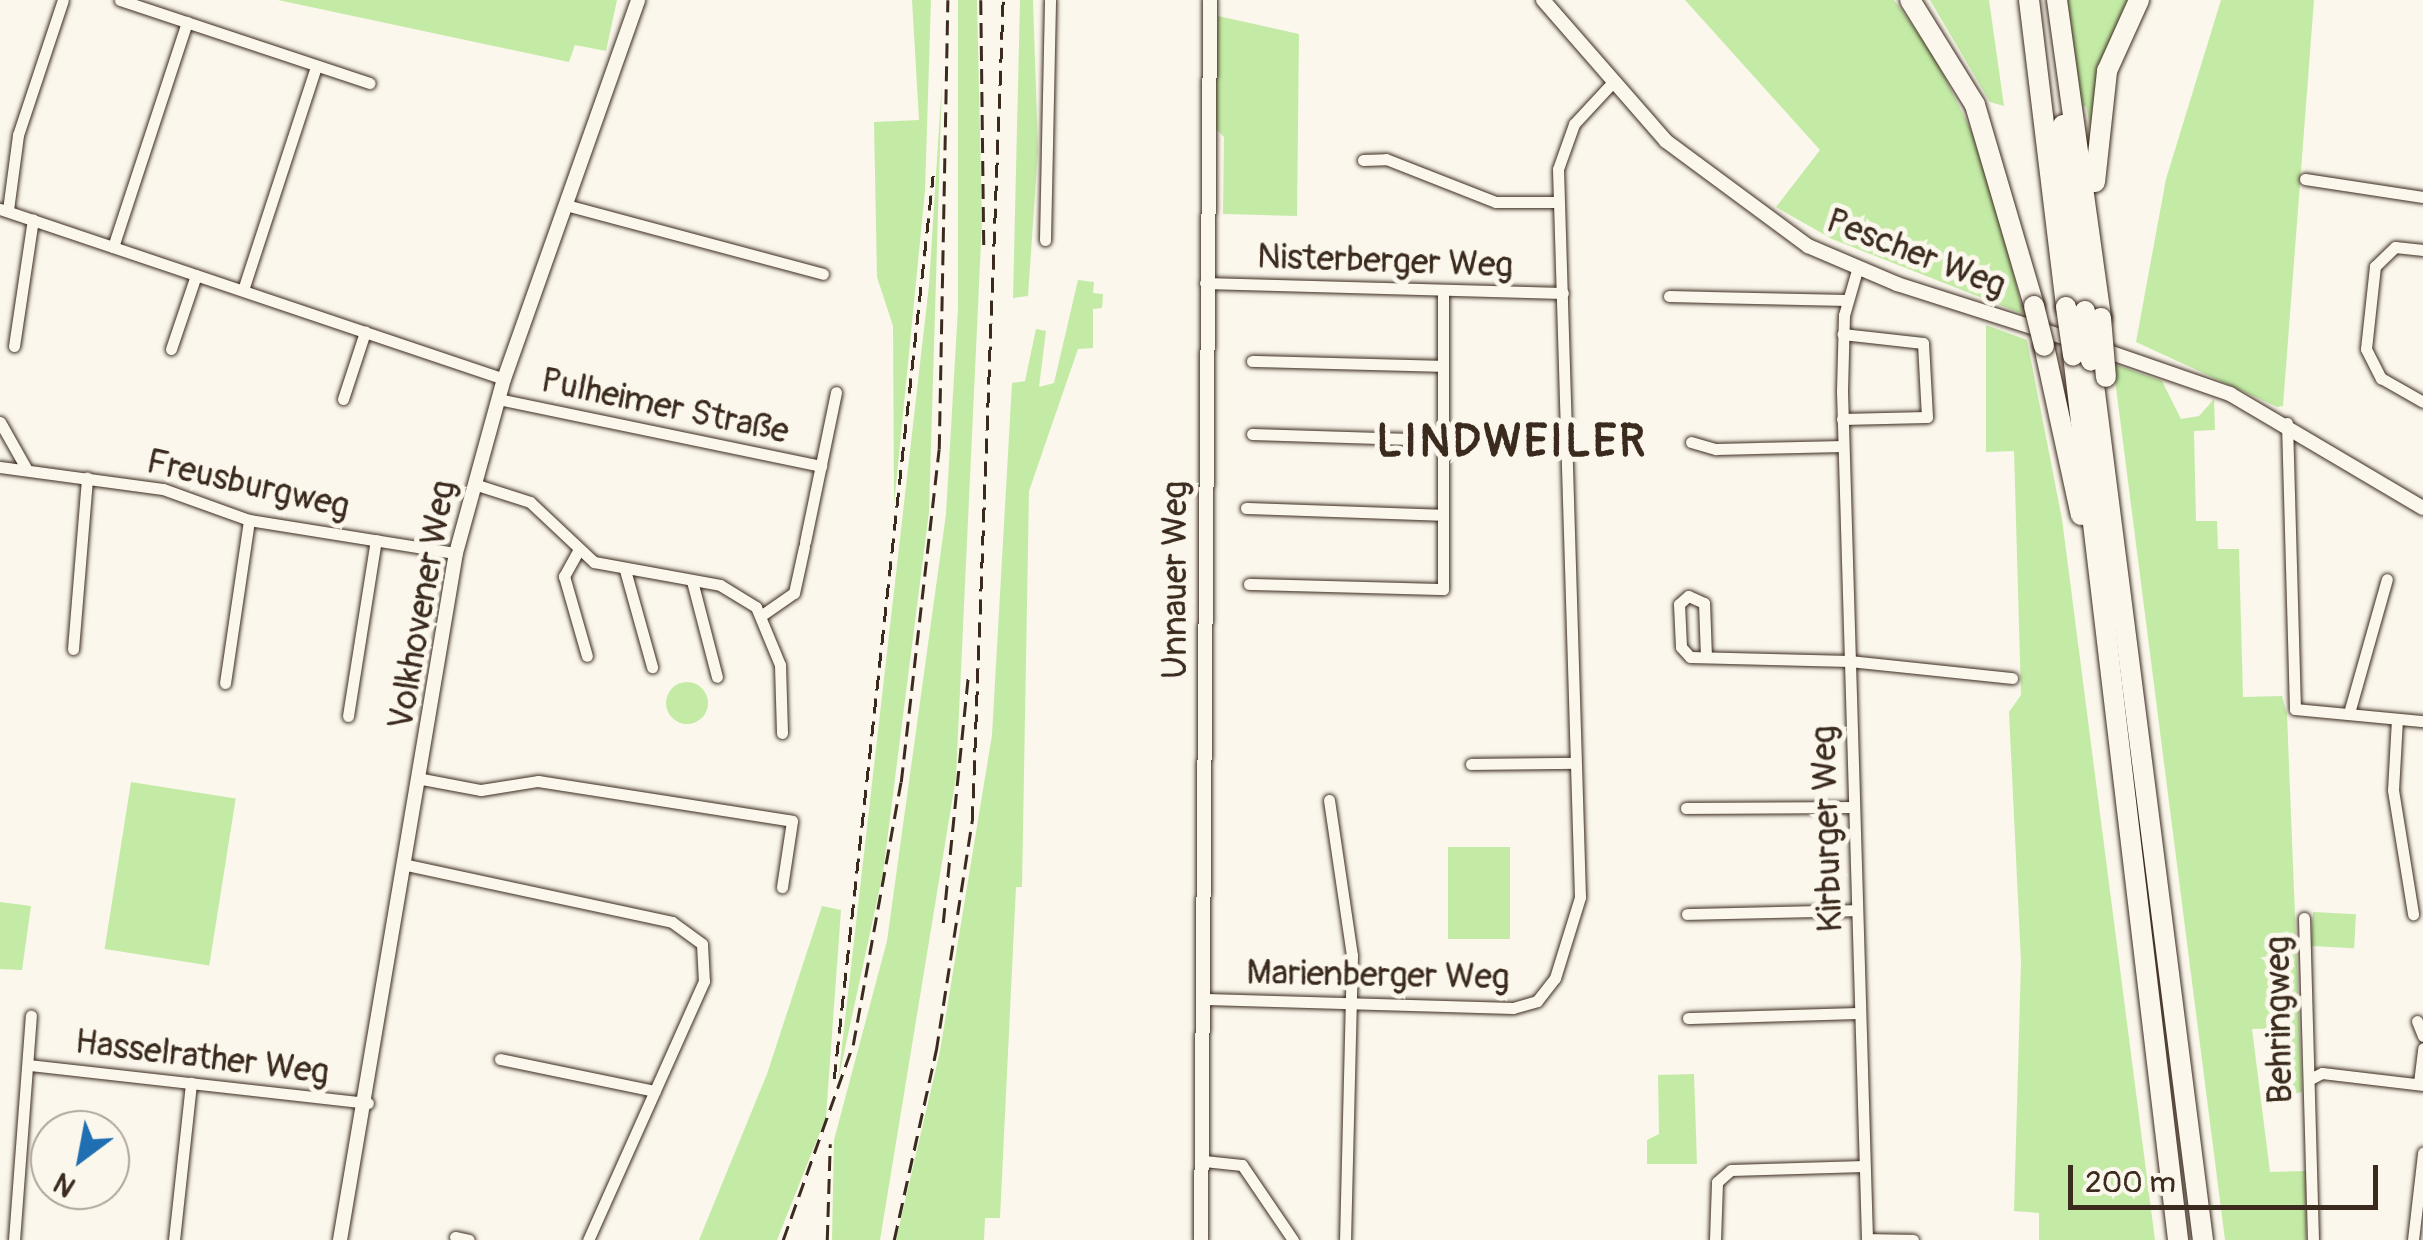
<!DOCTYPE html>
<meta charset="utf-8">
<style>
body{margin:0}
#map{position:relative;width:2423px;height:1240px;overflow:hidden;background:#fbf7ec;font-family:Pangolin,sans-serif}
div>[style]{position:absolute}
.green>*{inset:0;background:#c3eba6;transform-origin:0 0}
.round{border-radius:50%}
.roads{filter:drop-shadow(0 0 2px #3b2a1e) drop-shadow(0 0 2px #3b2a1e)}
.minor>*{height:11px;margin:-5.5px;padding:0 5.5px;transform-origin:5.5px;border-radius:5.5px;background:#fbf7ec}
.tertiary>*{height:14px;margin:-7px;padding:0 7px;transform-origin:7px;border-radius:7px;background:#fbf7ec}
.motorway>*{height:20px;margin:-10px;padding:0 10px;transform-origin:10px;border-radius:10px;background:#fbf7ec}
.rail>*{height:2.5px;margin-top:-1.25px;transform-origin:0;background:repeating-linear-gradient(90deg,#3b2a1e 0 15px,transparent 0 23px)}
.bridges{filter:drop-shadow(0 0 2px #3b2a1e) drop-shadow(0 0 2px #3b2a1e)}
.motorway-bridge>*{height:20px;margin:-10px;padding:0 10px;transform-origin:10px;border-radius:10px;background:#fbf7ec}
span{translate:-50% -50%;white-space:nowrap;text-align:center;line-height:1.15;-webkit-text-stroke:10px #fbf7ec;paint-order:stroke}
.street-label{font-size:35px;color:#3b2a1e}
.district-label{font-size:45px;color:#3b2a1e;font-weight:700;letter-spacing:2.5px}
.north{position:absolute;left:30px;top:1110px;width:100px;height:100px;box-sizing:border-box;background:#fbf7ec;border:2px solid #aea59a;border-radius:50%;rotate:212deg;font-size:28px;font-weight:700;line-height:40px;text-align:center;color:#3b2a1e}
.north::after{content:'';display:block;margin:auto;width:35px;height:45px;background:#1f6fb2;clip-path:polygon(50% 0,100% 100%,50% 72%,0 100%)}
.scale{position:absolute;left:2068px;top:1165px;width:310px;height:45px;box-sizing:border-box;border:5px solid #3b2a1e;border-top:0;padding-left:12px;font-size:30px;line-height:35px;white-space:nowrap;color:#3b2a1e;-webkit-text-stroke:8px #fbf7ec;paint-order:stroke}
</style>
<div id="map">
<div class="green">
<div style="clip-path:polygon(278px 0,617px 0,606px 51px,575px 45px,569px 62px)"></div>
<div style="clip-path:polygon(912px 0,931px 0,925px 191px,894px 505px,893px 326px,877px 277px,874px 122px,919px 120px)"></div>
<div style="clip-path:polygon(958px 0,977px 0,982px 221px,956px 777px,880px 1240px,832px 1240px,834px 1140px,887px 941px,946px 514px,958px 308px)"></div>
<div style="clip-path:polygon(1020px 0,1033px 0,1038px 150px,1028px 296px,1013px 298px)"></div>
<div style="clip-path:polygon(1685px 0,1894px 0,1933px 54px,1988px 164px,2023px 314px,1832px 239px,1776px 207px,1820px 150px)"></div>
<div style="clip-path:polygon(1930px 0,1989px 0,2004px 106px,1990px 102px)"></div>
<div style="clip-path:polygon(2063px 0,2132px 0,2092px 134px,2086px 106px,2075px 107px)"></div>
<div style="clip-path:polygon(2221px 0,2314px 0,2283px 406px,2277px 407px,2136px 342px,2166px 179px)"></div>
<div style="clip-path:polygon(1218px 16px,1299px 34px,1297px 216px,1223px 214px,1224px 137px,1215px 128px)"></div>
<div style="clip-path:polygon(942px 81px,929px 512px,883px 873px,838px 1081px,929px 285px)"></div>
<div style="clip-path:polygon(1078px 280px,1094px 282px,1093px 293px,1103px 294px,1102px 308px,1093px 309px,1093px 348px,1078px 349px,1029px 491px,1022px 887px,1016px 887px,1000px 1218px,985px 1218px,984px 1240px,896px 1240px,940px 1051px,992px 735px,1012px 383px,1025px 381px,1036px 329px,1046px 331px,1039px 387px,1054px 383px)"></div>
<div style="clip-path:polygon(1986px 325px,2027px 340px,2062px 519px,2155px 1240px,2039px 1240px,2039px 1213px,2014px 1211px,2021px 962px,2009px 712px,2021px 695px,2014px 451px,1986px 452px)"></div>
<div style="clip-path:polygon(2113px 364px,2162px 381px,2181px 419px,2199px 416px,2214px 399px,2215px 430px,2194px 431px,2196px 521px,2217px 521px,2218px 549px,2239px 549px,2243px 697px,2282px 696px,2287px 714px,2302px 1092px,2292px 1094px,2290px 1028px,2252px 1029px,2270px 1172px,2306px 1171px,2306px 1240px,2225px 1240px)"></div>
<div class="round" style="left:666px;top:682px;width:42px;height:42px"></div>
<div style="left:131px;top:782px;width:106px;height:169px;rotate:9deg"></div>
<div style="left:1448px;top:847px;width:62px;height:92px"></div>
<div style="clip-path:polygon(0 902px,31px 906px,22px 970px,0 969px)"></div>
<div style="clip-path:polygon(822px 906px,841px 910px,826px 1117px,777px 1240px,699px 1240px,767px 1074px)"></div>
<div style="left:2313px;top:912px;width:43px;height:34px;rotate:3deg"></div>
<div style="clip-path:polygon(1694px 1074px,1697px 1164px,1647px 1164px,1647px 1140px,1659px 1134px,1658px 1075px)"></div>
</div>
<div class="roads">
<div class="minor">
<div style="left:120px;top:0;width:263px;rotate:18.4deg"></div>
<div style="left:1363px;top:160px;width:23px;rotate:-2deg"></div>
<div style="left:1386px;top:159px;width:118px;rotate:21.4deg"></div>
<div style="left:1496px;top:202px;width:61px"></div>
<div style="left:2305px;top:179px;width:119px;rotate:8.7deg"></div>
<div style="left:566px;top:205px;width:266px;rotate:15deg"></div>
<div style="left:0;top:209px;width:532px;rotate:18.64deg"></div>
<div style="left:8px;top:210px;width:76px;rotate:-82.4deg"></div>
<div style="left:18px;top:135px;width:142px;rotate:-71.6deg"></div>
<div style="left:1045px;top:240px;width:240px;rotate:-88.8deg"></div>
<div style="left:113px;top:247px;width:237px;rotate:-71.8deg"></div>
<div style="left:2423px;top:250px;width:28px;rotate:-174deg"></div>
<div style="left:2395px;top:247px;width:28px;rotate:136deg"></div>
<div style="left:2375px;top:266px;width:83px;rotate:96.2deg"></div>
<div style="left:2366px;top:349px;width:33px;rotate:63deg"></div>
<div style="left:2381px;top:378px;width:48px;rotate:29.7deg"></div>
<div style="left:1857px;top:270px;width:47px;rotate:106.1deg"></div>
<div style="left:1844px;top:315px;width:76px;rotate:91.5deg"></div>
<div style="left:1842px;top:391px;width:849px;rotate:88.31deg"></div>
<div style="left:1205px;top:283px;width:358px;rotate:1.6deg"></div>
<div style="left:243px;top:290px;width:236px;rotate:-71.9deg"></div>
<div style="left:1669px;top:296px;width:178px;rotate:1.3deg"></div>
<div style="left:14px;top:346px;width:128px;rotate:-81.5deg"></div>
<div style="left:171px;top:349px;width:78px;rotate:-71.3deg"></div>
<div style="left:1252px;top:361px;width:190px;rotate:1.5deg"></div>
<div style="left:343px;top:399px;width:71px;rotate:-71.8deg"></div>
<div style="left:498px;top:399px;width:330px;rotate:11.7deg"></div>
<div style="left:1842px;top:419px;width:85px;rotate:-1.3deg"></div>
<div style="left:1927px;top:417px;width:74px;rotate:-93.1deg"></div>
<div style="left:1923px;top:343px;width:81px;rotate:-173.6deg"></div>
<div style="left:0;top:422px;width:55px;rotate:60.6deg"></div>
<div style="left:2287px;top:423px;width:286px;rotate:88.4deg"></div>
<div style="left:2295px;top:709px;width:129px;rotate:5.4deg"></div>
<div style="left:1252px;top:434px;width:190px;rotate:1.8deg"></div>
<div style="left:1691px;top:442px;width:26px;rotate:16deg"></div>
<div style="left:1716px;top:449px;width:127px;rotate:-1.4deg"></div>
<div style="left:0;top:467px;width:164px;rotate:7.7deg"></div>
<div style="left:163px;top:489px;width:91px;rotate:19.8deg"></div>
<div style="left:249px;top:520px;width:210px;rotate:9.1deg"></div>
<div style="left:474px;top:484px;width:59px;rotate:17.8deg"></div>
<div style="left:530px;top:502px;width:88px;rotate:43.2deg"></div>
<div style="left:594px;top:562px;width:128px;rotate:10.3deg"></div>
<div style="left:720px;top:585px;width:42px;rotate:31.4deg"></div>
<div style="left:756px;top:607px;width:63px;rotate:67.5deg"></div>
<div style="left:780px;top:665px;width:68px;rotate:88.3deg"></div>
<div style="left:1246px;top:508px;width:196px;rotate:2deg"></div>
<div style="left:805px;top:542px;width:153px;rotate:-78.3deg"></div>
<div style="left:578px;top:551px;width:29px;rotate:119deg"></div>
<div style="left:564px;top:576px;width:83px;rotate:74deg"></div>
<div style="left:625px;top:570px;width:101px;rotate:74.4deg"></div>
<div style="left:692px;top:581px;width:99px;rotate:75.4deg"></div>
<div style="left:1249px;top:584px;width:194px;rotate:1.5deg"></div>
<div style="left:1443px;top:589px;width:299px;rotate:-90deg"></div>
<div style="left:762px;top:615px;width:39px;rotate:-35deg"></div>
<div style="left:794px;top:593px;width:47px;rotate:-77.7deg"></div>
<div style="left:73px;top:649px;width:172px;rotate:-85.3deg"></div>
<div style="left:1706px;top:657px;width:54px;rotate:-92.1deg"></div>
<div style="left:1704px;top:603px;width:17px;rotate:-156deg"></div>
<div style="left:1688px;top:596px;width:12px;rotate:138deg"></div>
<div style="left:1679px;top:604px;width:43px;rotate:87.3deg"></div>
<div style="left:1681px;top:647px;width:13px;rotate:48deg"></div>
<div style="left:1690px;top:657px;width:160px;rotate:1.4deg"></div>
<div style="left:1850px;top:661px;width:163px;rotate:6deg"></div>
<div style="left:225px;top:683px;width:165px;rotate:-81.6deg"></div>
<div style="left:2349px;top:713px;width:139px;rotate:-74.2deg"></div>
<div style="left:348px;top:716px;width:178px;rotate:-81deg"></div>
<div style="left:2397px;top:719px;width:71px;rotate:93.2deg"></div>
<div style="left:2393px;top:790px;width:126px;rotate:80.8deg"></div>
<div style="left:1471px;top:764px;width:104px;rotate:-0.6deg"></div>
<div style="left:422px;top:779px;width:60px;rotate:10.6deg"></div>
<div style="left:481px;top:790px;width:58px;rotate:-9deg"></div>
<div style="left:538px;top:781px;width:257px;rotate:8.9deg"></div>
<div style="left:792px;top:821px;width:67px;rotate:98.6deg"></div>
<div style="left:1329px;top:800px;width:157px;rotate:81.6deg"></div>
<div style="left:1352px;top:955px;width:285px;rotate:91.4deg"></div>
<div style="left:1686px;top:808px;width:168px;rotate:-0.3deg"></div>
<div style="left:407px;top:865px;width:271px;rotate:12.1deg"></div>
<div style="left:672px;top:922px;width:37px;rotate:36deg"></div>
<div style="left:702px;top:944px;width:37px;rotate:87deg"></div>
<div style="left:704px;top:981px;width:284px;rotate:114.1deg"></div>
<div style="left:1687px;top:914px;width:170px;rotate:-1.3deg"></div>
<div style="left:2304px;top:918px;width:322px;rotate:88.4deg"></div>
<div style="left:1206px;top:999px;width:307px;rotate:1.7deg"></div>
<div style="left:1513px;top:1008px;width:25px;rotate:-16deg"></div>
<div style="left:1537px;top:1001px;width:29px;rotate:-52deg"></div>
<div style="left:1555px;top:978px;width:85px;rotate:-72.8deg"></div>
<div style="left:1580px;top:897px;width:728px;rotate:-91.73deg"></div>
<div style="left:1558px;top:169px;width:48px;rotate:-70.4deg"></div>
<div style="left:1574px;top:124px;width:56px;rotate:-47.2deg"></div>
<div style="left:1688px;top:1018px;width:172px;rotate:-1.7deg"></div>
<div style="left:2417px;top:1021px;width:16px;rotate:68deg"></div>
<div style="left:500px;top:1059px;width:158px;rotate:11.7deg"></div>
<div style="left:29px;top:1065px;width:341px;rotate:6.4deg"></div>
<div style="left:2310px;top:1079px;width:13px;rotate:-27deg"></div>
<div style="left:2322px;top:1073px;width:102px;rotate:6.8deg"></div>
<div style="left:2419px;top:1083px;width:35px;rotate:-83deg"></div>
<div style="left:1204px;top:1161px;width:38px;rotate:6deg"></div>
<div style="left:1242px;top:1165px;width:91px;rotate:55.8deg"></div>
<div style="left:455px;top:1237px;width:14px;rotate:12deg"></div>
<div style="left:1867px;top:1239px;width:46px;rotate:1.2deg"></div>
<div style="left:14px;top:1240px;width:225px;rotate:-85.7deg"></div>
<div style="left:174px;top:1240px;width:158px;rotate:-83.8deg"></div>
<div style="left:1715px;top:1240px;width:58px;rotate:-88deg"></div>
<div style="left:1717px;top:1182px;width:18px;rotate:-41deg"></div>
<div style="left:1731px;top:1170px;width:133px;rotate:-1.7deg"></div>
<div style="left:2413px;top:1240px;width:88px;rotate:-83.4deg"></div>
</div>
<div class="tertiary">
<div style="left:1543px;top:0;width:187px;rotate:48.9deg"></div>
<div style="left:1666px;top:141px;width:177px;rotate:36.5deg"></div>
<div style="left:1808px;top:246px;width:97px;rotate:23.1deg"></div>
<div style="left:1897px;top:284px;width:188px;rotate:17.7deg"></div>
<div style="left:2097px;top:348px;width:141px;rotate:19.1deg"></div>
<div style="left:2230px;top:394px;width:224px;rotate:30.6deg"></div>
<div style="left:340px;top:1240px;width:697px;rotate:-80.42deg"></div>
<div style="left:456px;top:553px;width:180px;rotate:-74.6deg"></div>
<div style="left:504px;top:379px;width:402px;rotate:-70.5deg"></div>
<div style="left:1201px;top:1240px;width:1240px;rotate:-89.58deg"></div>
</div>
<div class="motorway">
<div style="left:1910px;top:0;width:123px;rotate:58.2deg"></div>
<div style="left:1975px;top:105px;width:209px;rotate:73.6deg"></div>
<div style="left:2029px;top:0;width:309px;rotate:83.1deg"></div>
<div style="left:2057px;top:0;width:321px;rotate:82.1deg"></div>
<div style="left:2063px;top:125px;width:187px;rotate:83.3deg"></div>
<div style="left:2095px;top:182px;width:112px;rotate:-83.8deg"></div>
<div style="left:2107px;top:71px;width:78px;rotate:-65.7deg"></div>
<div style="left:2044px;top:346px;width:173px;rotate:77.7deg"></div>
<div style="left:2073px;top:355px;width:891px;rotate:83.23deg"></div>
<div style="left:2091px;top:361px;width:886px;rotate:82.74deg"></div>
</div>
</div>
<div class="rail">
<div style="left:981px;top:0;width:250px;rotate:89.3deg"></div>
<div style="left:943px;top:923px;width:249px;rotate:-84.2deg"></div>
<div style="left:834px;top:1079px;width:909px;rotate:-83.75deg"></div>
<div style="left:783px;top:1240px;width:207px;rotate:-70.3deg"></div>
<div style="left:853px;top:1045px;width:267px;rotate:-79.7deg"></div>
<div style="left:901px;top:782px;width:335px;rotate:-83.5deg"></div>
<div style="left:939px;top:449px;width:449px;rotate:-88.9deg"></div>
<div style="left:827px;top:1240px;width:96px;rotate:-88.2deg"></div>
<div style="left:894px;top:1240px;width:194px;rotate:-77.5deg"></div>
<div style="left:936px;top:1051px;width:233px;rotate:-81.1deg"></div>
<div style="left:972px;top:821px;width:822px;rotate:-87.84deg"></div>
</div>
<div class="bridges">
<div class="motorway-bridge">
<div style="left:2034px;top:306px;width:41px;rotate:76deg"></div>
<div style="left:2066px;top:307px;width:49px;rotate:81.7deg"></div>
<div style="left:2085px;top:311px;width:50px;rotate:83.2deg"></div>
<div style="left:2101px;top:318px;width:59px;rotate:85.2deg"></div>
</div>
</div>
<div class="street-label">
<span style="left:1916px;top:253px;rotate:21deg">Pescher Weg</span>
<span style="left:1385px;top:261px;rotate:2deg">Nisterberger Weg</span>
<span style="left:665px;top:406px;rotate:12deg">Pulheimer Straße</span>
<span style="left:248px;top:484px;rotate:13deg">Freusburgweg</span>
<span style="left:1175px;top:580px;rotate:-90deg">Unnauer Weg</span>
<span style="left:422px;top:605px;rotate:-80deg">Volkhovener Weg</span>
<span style="left:1827px;top:829px;rotate:-92deg">Kirburger Weg</span>
<span style="left:1378px;top:975px;rotate:1deg">Marienberger Weg</span>
<span style="left:2279px;top:1020px;rotate:-91deg">Behringweg</span>
<span style="left:202px;top:1057px;rotate:7deg">Hasselrather Weg</span>
</div>
<div class="district-label">
<span style="left:1512px;top:443px">LINDWEILER</span>
</div>
<div class="north">N</div>
<div class="scale">200 m</div>
</div>
